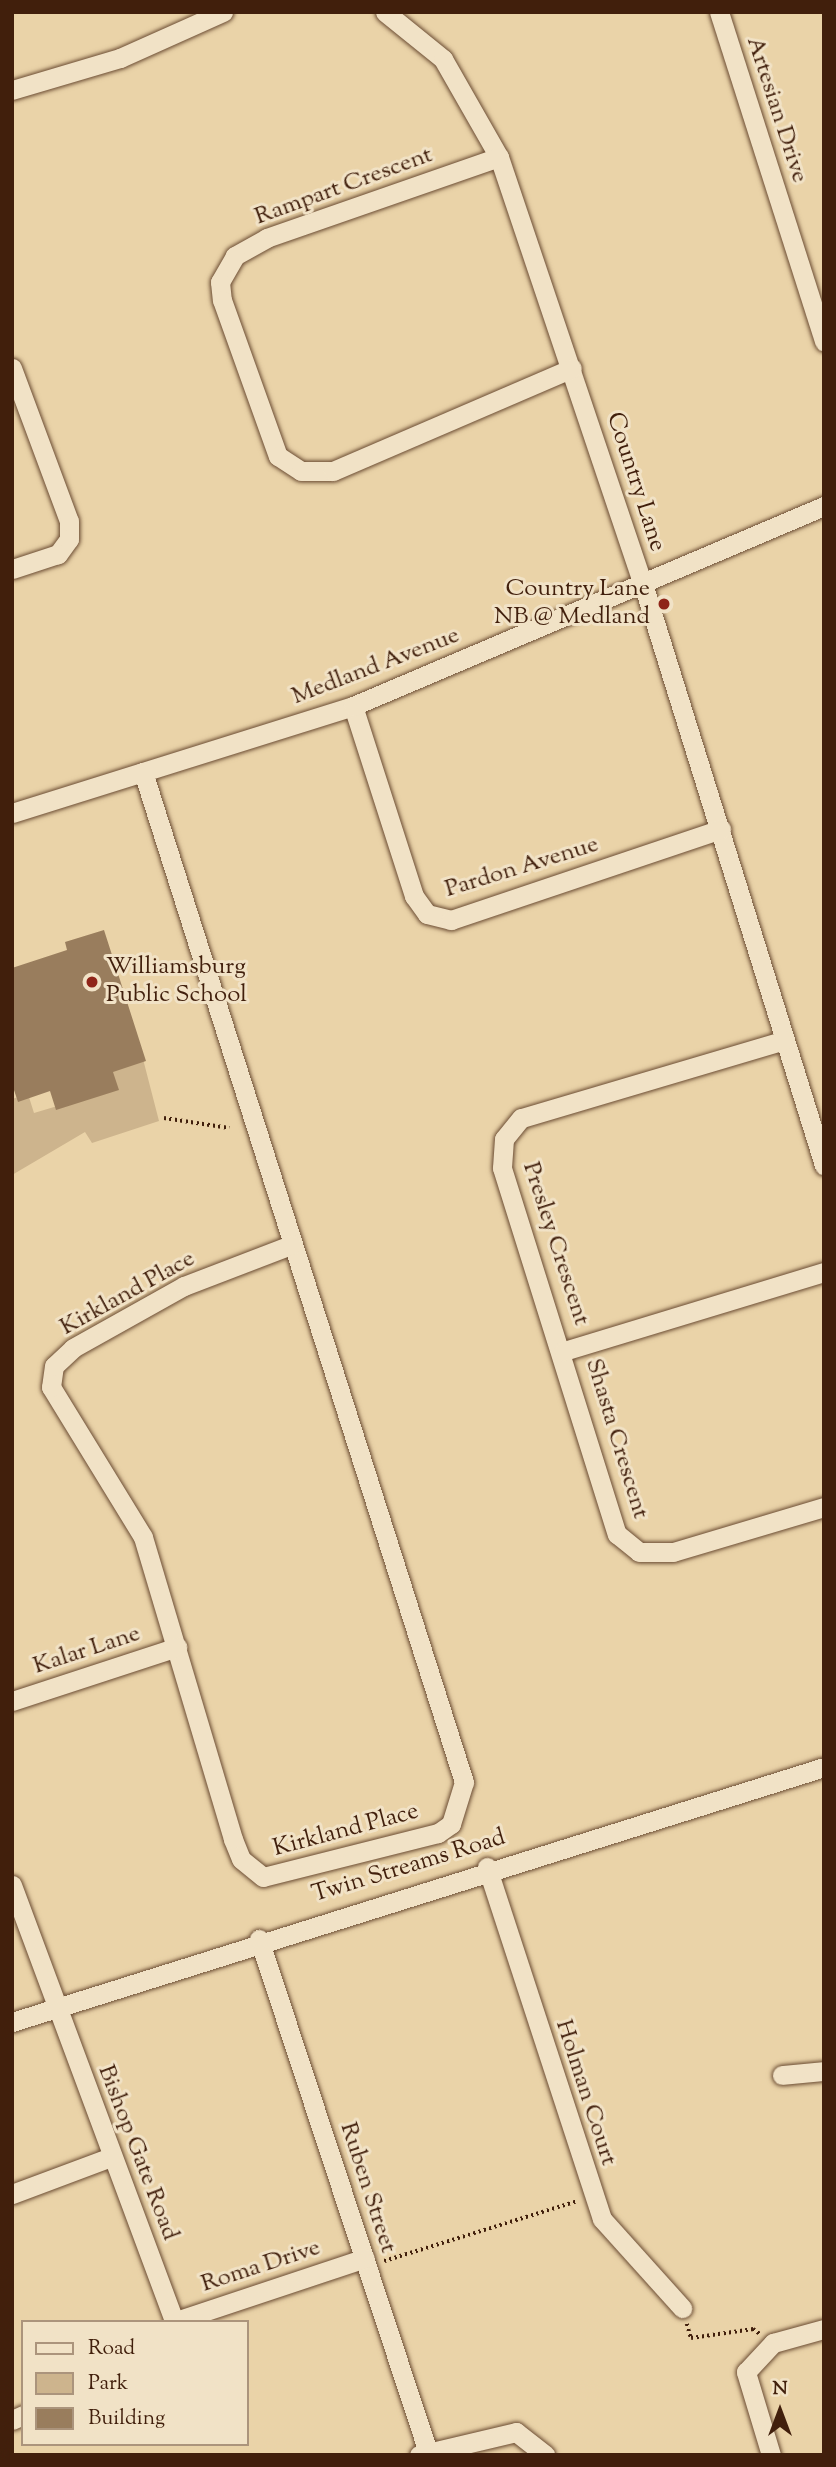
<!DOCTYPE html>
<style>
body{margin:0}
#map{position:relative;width:836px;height:2467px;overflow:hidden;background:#ead3a8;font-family:"Sorts Mill Goudy",serif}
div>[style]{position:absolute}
.green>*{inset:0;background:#cdb48d}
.building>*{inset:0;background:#997d5d}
.path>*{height:3.5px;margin-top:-1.75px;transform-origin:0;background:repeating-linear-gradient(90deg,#411f0c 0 2px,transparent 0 5.5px)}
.roads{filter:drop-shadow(0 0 2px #6b4c33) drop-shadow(0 0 2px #6b4c33)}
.minor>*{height:19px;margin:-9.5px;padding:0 9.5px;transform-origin:9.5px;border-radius:9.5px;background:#f1e2c6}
.dots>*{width:19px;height:19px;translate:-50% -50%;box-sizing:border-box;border:4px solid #f1e2c6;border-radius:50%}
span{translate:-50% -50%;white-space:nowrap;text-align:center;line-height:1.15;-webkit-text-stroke:6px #f1e2c6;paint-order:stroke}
.street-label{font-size:24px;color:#411f0c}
.poi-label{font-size:24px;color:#411f0c}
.right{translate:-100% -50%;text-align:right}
.left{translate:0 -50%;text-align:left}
.frame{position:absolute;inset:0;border:14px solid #411f0c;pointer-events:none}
.legend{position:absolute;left:21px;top:2320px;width:228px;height:126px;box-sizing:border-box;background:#f1e2c6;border:2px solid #ab947c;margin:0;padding:9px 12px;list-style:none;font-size:21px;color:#411f0c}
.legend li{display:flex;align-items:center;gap:14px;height:35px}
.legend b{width:35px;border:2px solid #ab947c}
.north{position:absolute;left:745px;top:2376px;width:70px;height:70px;-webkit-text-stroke:5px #f1e2c6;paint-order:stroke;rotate:0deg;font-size:19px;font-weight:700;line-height:28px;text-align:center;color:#411f0c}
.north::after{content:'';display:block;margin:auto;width:24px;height:32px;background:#411f0c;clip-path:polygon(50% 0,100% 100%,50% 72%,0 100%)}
</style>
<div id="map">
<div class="green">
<div style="clip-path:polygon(143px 1059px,159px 1121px,92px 1143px,85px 1132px,12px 1175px,12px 1099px,28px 1094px,34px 1113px,111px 1090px,105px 1070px)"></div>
</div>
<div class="building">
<div style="clip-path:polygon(104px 930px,146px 1061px,113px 1072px,119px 1090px,56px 1110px,50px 1091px,18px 1102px,12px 1084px,12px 968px,67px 950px,65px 942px)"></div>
</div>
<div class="path">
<div style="left:164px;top:1118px;width:66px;rotate:8.7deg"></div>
<div style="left:384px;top:2261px;width:203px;rotate:-17.2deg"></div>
<div style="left:687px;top:2324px;width:15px;rotate:74deg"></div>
<div style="left:691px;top:2338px;width:63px;rotate:-8.3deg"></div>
<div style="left:753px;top:2329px;width:9px;rotate:36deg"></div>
</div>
<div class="roads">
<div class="minor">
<div style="left:385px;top:12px;width:75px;rotate:39deg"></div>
<div style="left:443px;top:59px;width:113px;rotate:60.3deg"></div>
<div style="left:499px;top:157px;width:451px;rotate:71.4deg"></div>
<div style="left:643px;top:584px;width:609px;rotate:72.7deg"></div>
<div style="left:719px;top:12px;width:346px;rotate:72.3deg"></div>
<div style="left:12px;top:90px;width:113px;rotate:-16.5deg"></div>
<div style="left:120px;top:58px;width:113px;rotate:-24.1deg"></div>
<div style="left:499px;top:157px;width:246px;rotate:160.8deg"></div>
<div style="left:267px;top:238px;width:37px;rotate:151deg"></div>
<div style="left:235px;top:256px;width:30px;rotate:120deg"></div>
<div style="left:220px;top:282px;width:18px;rotate:84deg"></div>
<div style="left:222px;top:300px;width:166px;rotate:70.3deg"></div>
<div style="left:278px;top:456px;width:27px;rotate:33deg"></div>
<div style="left:301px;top:471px;width:32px"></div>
<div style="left:333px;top:471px;width:260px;rotate:-23.3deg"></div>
<div style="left:12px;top:368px;width:163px;rotate:69.6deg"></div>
<div style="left:69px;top:521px;width:18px;rotate:90deg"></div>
<div style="left:69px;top:539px;width:19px;rotate:126deg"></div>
<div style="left:58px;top:554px;width:48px;rotate:161.9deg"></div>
<div style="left:353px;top:706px;width:200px;rotate:72.2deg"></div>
<div style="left:414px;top:896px;width:22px;rotate:54deg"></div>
<div style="left:427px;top:914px;width:25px;rotate:14deg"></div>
<div style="left:451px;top:920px;width:285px;rotate:-18.6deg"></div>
<div style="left:143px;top:772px;width:1060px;rotate:72.37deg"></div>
<div style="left:464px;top:1782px;width:44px;rotate:107.2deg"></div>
<div style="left:451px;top:1824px;width:16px;rotate:145deg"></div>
<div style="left:438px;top:1833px;width:180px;rotate:165.9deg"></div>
<div style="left:263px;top:1877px;width:28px;rotate:-141deg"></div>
<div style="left:241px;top:1859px;width:22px;rotate:-112deg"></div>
<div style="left:233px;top:1839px;width:315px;rotate:-106.6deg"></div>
<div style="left:143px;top:1537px;width:176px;rotate:-121.5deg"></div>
<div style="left:51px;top:1387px;width:21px;rotate:-82deg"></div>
<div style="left:54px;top:1366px;width:26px;rotate:-43deg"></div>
<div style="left:73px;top:1348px;width:127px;rotate:-29.2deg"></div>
<div style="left:184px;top:1286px;width:115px;rotate:-21deg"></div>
<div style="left:12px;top:813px;width:357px;rotate:-17.4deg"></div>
<div style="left:353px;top:706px;width:512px;rotate:-23.01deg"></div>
<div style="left:785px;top:1040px;width:275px;rotate:163.5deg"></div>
<div style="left:521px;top:1118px;width:27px;rotate:129deg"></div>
<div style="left:504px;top:1139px;width:29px;rotate:94deg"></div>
<div style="left:502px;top:1168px;width:384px;rotate:72.6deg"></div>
<div style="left:617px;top:1534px;width:28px;rotate:39deg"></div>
<div style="left:639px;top:1552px;width:34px"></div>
<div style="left:673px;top:1552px;width:158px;rotate:-16.6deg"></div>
<div style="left:564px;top:1351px;width:272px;rotate:-16.9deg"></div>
<div style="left:12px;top:1701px;width:174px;rotate:-18.1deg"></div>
<div style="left:487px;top:1867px;width:370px;rotate:71.9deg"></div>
<div style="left:602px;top:2219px;width:120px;rotate:48deg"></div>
<div style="left:12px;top:1885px;width:465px;rotate:69.6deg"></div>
<div style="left:259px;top:1939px;width:540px;rotate:71.77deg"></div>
<div style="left:12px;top:2022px;width:851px;rotate:-17.43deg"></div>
<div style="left:782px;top:2075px;width:42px;rotate:-5.4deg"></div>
<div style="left:12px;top:2194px;width:106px;rotate:-20.5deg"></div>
<div style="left:173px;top:2322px;width:202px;rotate:-18.4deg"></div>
<div style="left:12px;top:2420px;width:12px;rotate:-24deg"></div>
<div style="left:419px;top:2455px;width:100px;rotate:-13.3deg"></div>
<div style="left:516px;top:2432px;width:37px;rotate:38deg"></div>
<div style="left:771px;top:2455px;width:87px;rotate:-106.8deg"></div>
<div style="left:746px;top:2372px;width:40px;rotate:-47deg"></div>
<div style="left:773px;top:2343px;width:53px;rotate:-15.4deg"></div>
</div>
</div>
<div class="dots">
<div style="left:664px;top:604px;background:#8f2418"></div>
<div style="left:92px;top:982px;background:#8f2418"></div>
</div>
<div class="street-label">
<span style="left:776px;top:110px;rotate:72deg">Artesian Drive</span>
<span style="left:344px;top:187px;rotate:-20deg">Rampart Crescent</span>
<span style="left:635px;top:482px;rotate:72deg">Country Lane</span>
<span style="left:376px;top:667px;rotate:-21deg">Medland Avenue</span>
<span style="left:522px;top:868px;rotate:-17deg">Pardon Avenue</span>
<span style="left:555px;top:1244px;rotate:72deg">Presley Crescent</span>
<span style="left:128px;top:1294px;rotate:-29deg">Kirkland Place</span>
<span style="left:616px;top:1439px;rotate:73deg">Shasta Crescent</span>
<span style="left:87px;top:1651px;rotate:-18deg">Kalar Lane</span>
<span style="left:346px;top:1831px;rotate:-15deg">Kirkland Place</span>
<span style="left:409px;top:1867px;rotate:-17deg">Twin Streams Road</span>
<span style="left:585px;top:2093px;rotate:72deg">Holman Court</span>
<span style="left:137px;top:2153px;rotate:69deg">Bishop Gate Road</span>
<span style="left:367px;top:2188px;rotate:72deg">Ruben Street</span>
<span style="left:261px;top:2267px;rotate:-18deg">Roma Drive</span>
</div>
<div class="poi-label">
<span class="right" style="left:650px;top:604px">Country Lane<br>NB @ Medland</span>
<span class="left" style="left:106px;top:982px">Williamsburg<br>Public School</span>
</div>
<div class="frame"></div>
<ul class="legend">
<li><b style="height:9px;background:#f1e2c6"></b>Road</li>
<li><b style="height:19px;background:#cdb48d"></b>Park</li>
<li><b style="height:19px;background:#997d5d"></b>Building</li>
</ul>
<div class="north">N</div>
</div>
